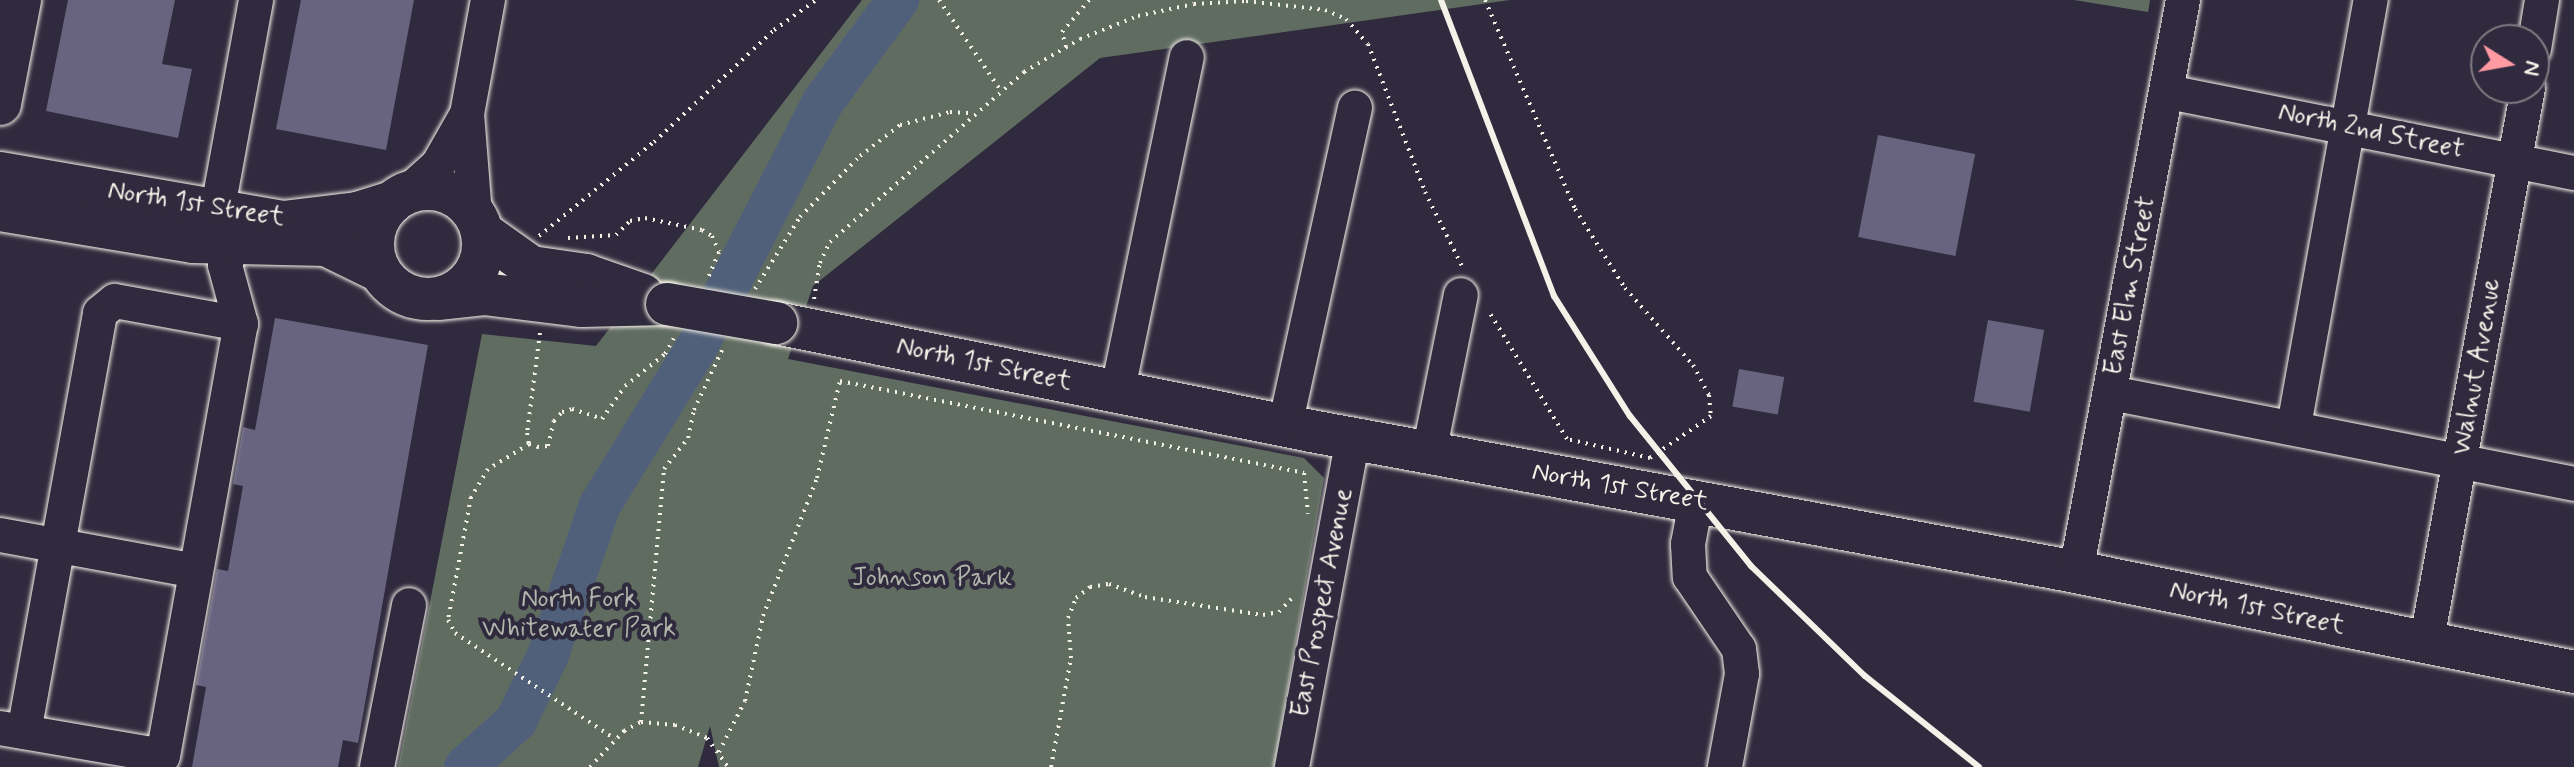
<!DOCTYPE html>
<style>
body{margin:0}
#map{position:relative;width:2574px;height:767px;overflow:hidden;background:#2f2a3d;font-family:Mynerve,sans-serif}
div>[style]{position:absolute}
.green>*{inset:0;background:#616c61}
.river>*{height:42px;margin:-21px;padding:0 21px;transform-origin:21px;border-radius:21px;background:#51607a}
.building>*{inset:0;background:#68647f;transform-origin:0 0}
.path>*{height:4px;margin-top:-2px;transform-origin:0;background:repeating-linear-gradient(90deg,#f4f1e8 0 2px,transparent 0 8px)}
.roads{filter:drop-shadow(0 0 2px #f4f1e8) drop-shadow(0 0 2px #f4f1e8)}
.minor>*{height:34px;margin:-17px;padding:0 17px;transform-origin:17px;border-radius:17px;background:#2f2a3d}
.major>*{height:42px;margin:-21px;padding:0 21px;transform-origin:21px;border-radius:21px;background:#2f2a3d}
.major>.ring{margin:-21px;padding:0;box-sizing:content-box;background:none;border:42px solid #2f2a3d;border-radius:50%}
.rail>*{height:6px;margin:-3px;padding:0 3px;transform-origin:3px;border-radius:3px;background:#f4f1e8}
.bridges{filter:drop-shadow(0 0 2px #f4f1e8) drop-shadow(0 0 2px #f4f1e8)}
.major-bridge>*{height:42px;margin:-21px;padding:0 21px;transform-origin:21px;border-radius:21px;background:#2f2a3d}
span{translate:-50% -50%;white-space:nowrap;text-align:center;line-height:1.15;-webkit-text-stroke:8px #2f2a3d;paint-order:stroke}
.street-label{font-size:26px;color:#f4f1e8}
.park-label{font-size:26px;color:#b2b5ab}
.north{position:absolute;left:2470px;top:24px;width:80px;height:80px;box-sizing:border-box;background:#2f2a3d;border:2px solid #7e7a81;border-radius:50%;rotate:101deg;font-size:22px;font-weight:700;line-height:32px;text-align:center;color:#f4f1e8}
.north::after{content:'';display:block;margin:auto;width:28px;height:36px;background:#ff9aa2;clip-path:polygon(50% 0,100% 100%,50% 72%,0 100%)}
</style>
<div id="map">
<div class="green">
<div style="clip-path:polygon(862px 0,1510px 0,1100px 58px,813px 286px,788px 359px,1304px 458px,1324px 478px,1274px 767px,719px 767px,710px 726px,698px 767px,398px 767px,482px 334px,596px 346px)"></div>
<div style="clip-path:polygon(2074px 0,2150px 0,2148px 12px)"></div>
</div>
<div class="river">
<div style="left:465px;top:767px;width:69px;rotate:-42deg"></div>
<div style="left:516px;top:721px;width:73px;rotate:-64.1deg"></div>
<div style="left:548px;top:655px;width:159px;rotate:-70.9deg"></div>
<div style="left:600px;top:505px;width:185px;rotate:-58.5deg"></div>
<div style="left:697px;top:347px;width:276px;rotate:-62.8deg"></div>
<div style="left:823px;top:102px;width:127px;rotate:-53.7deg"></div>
</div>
<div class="building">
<div style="clip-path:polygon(68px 0,175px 0,162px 64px,192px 69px,178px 138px,46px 111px)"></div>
<div style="clip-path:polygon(301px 0,414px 0,386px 150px,276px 129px)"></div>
<div style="left:1878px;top:135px;width:99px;height:104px;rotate:11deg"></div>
<div style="clip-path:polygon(275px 318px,428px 345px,358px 743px,343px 740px,338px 767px,192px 767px,206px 687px,196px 685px,217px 569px,228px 571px,243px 486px,233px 484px,243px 427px,255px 430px)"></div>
<div style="left:1988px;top:320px;width:57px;height:83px;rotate:10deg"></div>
<div style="left:1739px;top:369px;width:46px;height:38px;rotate:10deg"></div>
</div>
<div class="path">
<div style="left:939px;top:0;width:110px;rotate:55.7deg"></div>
<div style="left:1485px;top:0;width:228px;rotate:66.7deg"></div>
<div style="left:1575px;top:209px;width:93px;rotate:57.7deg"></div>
<div style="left:1625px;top:288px;width:103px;rotate:48.6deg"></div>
<div style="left:1693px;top:365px;width:34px;rotate:62deg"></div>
<div style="left:1709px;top:395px;width:21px;rotate:85deg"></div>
<div style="left:1711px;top:416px;width:74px;rotate:145.5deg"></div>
<div style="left:1650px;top:458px;width:85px;rotate:-167.1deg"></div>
<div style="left:1567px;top:439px;width:151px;rotate:-121.5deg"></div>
<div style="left:1066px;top:47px;width:16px;rotate:-105deg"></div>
<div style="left:1062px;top:32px;width:42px;rotate:-49.8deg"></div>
<div style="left:539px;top:236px;width:149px;rotate:-39.3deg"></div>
<div style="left:654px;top:142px;width:164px;rotate:-43deg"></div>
<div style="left:774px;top:30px;width:52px;rotate:-35.5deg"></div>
<div style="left:568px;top:238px;width:48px;rotate:-3.6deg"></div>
<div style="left:616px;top:235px;width:20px;rotate:-45deg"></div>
<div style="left:630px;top:221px;width:15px;rotate:-11deg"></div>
<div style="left:645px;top:218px;width:58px;rotate:11.9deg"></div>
<div style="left:702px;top:230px;width:12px;rotate:31deg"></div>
<div style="left:712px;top:236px;width:17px;rotate:66deg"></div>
<div style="left:719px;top:252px;width:28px;rotate:113deg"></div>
<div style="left:755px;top:289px;width:85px;rotate:-58deg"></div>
<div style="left:800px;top:217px;width:86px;rotate:-45.5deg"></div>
<div style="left:860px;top:156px;width:51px;rotate:-37.8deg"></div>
<div style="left:900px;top:125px;width:52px;rotate:-14.6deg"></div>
<div style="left:950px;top:112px;width:22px;rotate:3deg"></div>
<div style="left:814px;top:299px;width:36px;rotate:-81deg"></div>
<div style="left:820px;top:263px;width:23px;rotate:-65deg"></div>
<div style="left:830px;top:242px;width:258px;rotate:-41.2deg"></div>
<div style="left:1024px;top:72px;width:65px;rotate:-30.5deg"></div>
<div style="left:1080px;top:39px;width:62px;rotate:-21.6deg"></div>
<div style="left:1138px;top:16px;width:57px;rotate:-12.1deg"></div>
<div style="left:1194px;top:4px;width:52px;rotate:-3.3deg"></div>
<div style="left:1246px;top:1px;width:80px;rotate:6.5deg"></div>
<div style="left:1325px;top:10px;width:23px;rotate:23deg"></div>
<div style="left:1346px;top:19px;width:33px;rotate:49deg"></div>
<div style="left:1368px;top:44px;width:159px;rotate:68.9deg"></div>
<div style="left:1425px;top:192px;width:85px;rotate:63.4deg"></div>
<div style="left:540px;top:333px;width:101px;rotate:97.4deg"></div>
<div style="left:527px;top:433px;width:11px;rotate:80deg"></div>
<div style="left:529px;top:444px;width:9px;rotate:21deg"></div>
<div style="left:537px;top:447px;width:11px;rotate:-5deg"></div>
<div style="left:548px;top:446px;width:26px;rotate:-77deg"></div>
<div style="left:554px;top:421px;width:12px;rotate:-48deg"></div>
<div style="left:562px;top:412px;width:10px;rotate:-17deg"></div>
<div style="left:572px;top:409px;width:32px;rotate:18deg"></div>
<div style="left:602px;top:419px;width:40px;rotate:-55.1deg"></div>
<div style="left:625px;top:386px;width:51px;rotate:-38.7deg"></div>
<div style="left:665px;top:354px;width:18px;rotate:-61deg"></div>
<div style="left:529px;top:444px;width:48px;rotate:148.6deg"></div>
<div style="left:488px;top:469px;width:33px;rotate:121deg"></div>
<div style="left:471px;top:497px;width:125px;rotate:100.6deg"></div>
<div style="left:448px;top:620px;width:15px;rotate:62deg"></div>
<div style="left:455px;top:633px;width:192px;rotate:33.5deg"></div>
<div style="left:641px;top:722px;width:254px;rotate:-84.8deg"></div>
<div style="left:664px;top:469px;width:39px;rotate:-52deg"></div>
<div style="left:688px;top:438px;width:29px;rotate:-78deg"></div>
<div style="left:694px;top:410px;width:71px;rotate:-64.9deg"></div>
<div style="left:719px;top:752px;width:57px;rotate:-63deg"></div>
<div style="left:745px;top:701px;width:87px;rotate:-78deg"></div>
<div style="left:763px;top:616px;width:148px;rotate:-68.6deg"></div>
<div style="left:817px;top:478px;width:100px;rotate:-76.7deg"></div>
<div style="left:840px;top:381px;width:473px;rotate:11.2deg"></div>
<div style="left:1304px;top:473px;width:41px;rotate:84.4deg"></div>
<div style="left:590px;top:767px;width:50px;rotate:-46.6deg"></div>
<div style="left:624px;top:731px;width:19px;rotate:-28deg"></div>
<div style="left:641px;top:722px;width:34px;rotate:5deg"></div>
<div style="left:675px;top:725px;width:35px;rotate:22deg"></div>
<div style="left:707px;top:738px;width:36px;rotate:54deg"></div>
<div style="left:1051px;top:767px;width:111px;rotate:-79.6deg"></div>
<div style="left:1071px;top:658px;width:40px;rotate:-94.3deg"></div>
<div style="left:1068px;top:618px;width:22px;rotate:-68deg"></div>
<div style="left:1076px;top:598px;width:18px;rotate:-38deg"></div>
<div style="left:1090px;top:587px;width:19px;rotate:-9deg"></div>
<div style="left:1109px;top:584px;width:38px;rotate:20deg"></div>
<div style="left:1145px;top:597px;width:119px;rotate:8.7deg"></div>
<div style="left:1263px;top:615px;width:16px;rotate:-11deg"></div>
<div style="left:1279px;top:612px;width:21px;rotate:-47deg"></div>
</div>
<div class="roads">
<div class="minor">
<div style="left:2534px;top:49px;width:50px;rotate:-80.7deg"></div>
<div style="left:2168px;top:92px;width:414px;rotate:11.3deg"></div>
<div style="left:408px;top:192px;width:40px;rotate:-42deg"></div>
<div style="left:438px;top:165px;width:59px;rotate:-60.4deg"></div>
<div style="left:217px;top:213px;width:217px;rotate:-79.6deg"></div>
<div style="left:475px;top:215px;width:101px;rotate:-94.5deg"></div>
<div style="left:467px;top:114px;width:116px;rotate:-79.6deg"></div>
<div style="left:2111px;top:393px;width:472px;rotate:11.1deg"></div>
<div style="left:1117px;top:394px;width:344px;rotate:-78.3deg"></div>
<div style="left:1285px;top:426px;width:326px;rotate:-77.6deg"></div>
<div style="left:2294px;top:426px;width:433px;rotate:-79.8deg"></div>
<div style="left:1429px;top:453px;width:161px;rotate:-78.6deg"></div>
<div style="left:1696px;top:502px;width:43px;rotate:100.8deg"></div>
<div style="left:1688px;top:544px;width:33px;rotate:87deg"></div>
<div style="left:1690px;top:577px;width:87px;rotate:55.8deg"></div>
<div style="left:1739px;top:649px;width:25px;rotate:83deg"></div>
<div style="left:1742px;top:674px;width:95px;rotate:100.4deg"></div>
<div style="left:0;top:535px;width:199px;rotate:10.4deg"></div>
<div style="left:2076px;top:572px;width:582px;rotate:-79.4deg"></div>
<div style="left:2426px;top:645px;width:566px;rotate:-79.62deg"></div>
<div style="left:0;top:728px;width:165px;rotate:9.7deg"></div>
<div style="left:163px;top:756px;width:439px;rotate:-79.8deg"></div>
<div style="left:241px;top:324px;width:61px;rotate:-105.2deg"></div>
<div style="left:225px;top:265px;width:20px;rotate:-70deg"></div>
<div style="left:24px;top:732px;width:426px;rotate:-79.7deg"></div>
<div style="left:100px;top:313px;width:19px;rotate:-39deg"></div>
<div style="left:115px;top:301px;width:128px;rotate:10.3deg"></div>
<div style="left:377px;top:767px;width:165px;rotate:-78.8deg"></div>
<div style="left:1292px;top:767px;width:334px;rotate:-79.5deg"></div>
</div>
<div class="major">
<div style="left:0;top:104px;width:106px;rotate:-79.1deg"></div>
<div style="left:0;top:173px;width:287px;rotate:9.8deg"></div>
<div style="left:283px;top:222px;width:75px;rotate:-6.9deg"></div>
<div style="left:357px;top:213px;width:37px;rotate:-17deg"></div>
<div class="ring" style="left:373px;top:189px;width:68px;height:68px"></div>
<div style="left:0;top:210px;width:196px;rotate:9.4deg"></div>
<div style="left:193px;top:242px;width:133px;rotate:1.3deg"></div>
<div style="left:326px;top:245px;width:59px;rotate:26.1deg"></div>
<div style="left:482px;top:232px;width:60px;rotate:35.5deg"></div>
<div style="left:531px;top:267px;width:56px;rotate:8.3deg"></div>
<div style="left:586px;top:275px;width:60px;rotate:19.3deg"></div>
<div style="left:440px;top:299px;width:44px;rotate:-6.5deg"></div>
<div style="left:484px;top:294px;width:99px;rotate:7deg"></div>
<div style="left:582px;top:306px;width:85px;rotate:-1.3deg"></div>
<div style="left:776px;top:323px;width:546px;rotate:11.41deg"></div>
<div style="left:1311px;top:431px;width:778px;rotate:10.44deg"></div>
<div style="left:2076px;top:572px;width:508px;rotate:11.35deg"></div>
</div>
</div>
<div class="rail">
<div style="left:1441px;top:0;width:317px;rotate:69.1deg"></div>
<div style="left:1554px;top:296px;width:142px;rotate:57.7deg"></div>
<div style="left:1630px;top:416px;width:193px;rotate:51.1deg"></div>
<div style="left:1751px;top:566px;width:158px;rotate:44deg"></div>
<div style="left:1865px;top:676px;width:146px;rotate:38.6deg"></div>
</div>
<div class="bridges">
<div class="major-bridge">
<div style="left:667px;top:304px;width:111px;rotate:9.9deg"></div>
</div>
</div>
<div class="street-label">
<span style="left:2371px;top:132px;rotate:12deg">North 2nd Street</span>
<span style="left:196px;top:205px;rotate:9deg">North 1st Street</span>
<span style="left:2131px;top:286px;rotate:-79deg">East Elm Street</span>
<span style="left:984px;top:365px;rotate:12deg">North 1st Street</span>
<span style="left:2478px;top:367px;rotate:-80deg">Walnut Avenue</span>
<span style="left:1620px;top:488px;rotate:10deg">North 1st Street</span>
<span style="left:1323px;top:603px;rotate:-79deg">East Prospect Avenue</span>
<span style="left:2257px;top:609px;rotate:12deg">North 1st Street</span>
</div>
<div class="park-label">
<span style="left:932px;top:579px">Johnson Park</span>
<span style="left:579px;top:615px">North Fork<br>Whitewater Park</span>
</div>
<div class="north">N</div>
</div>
